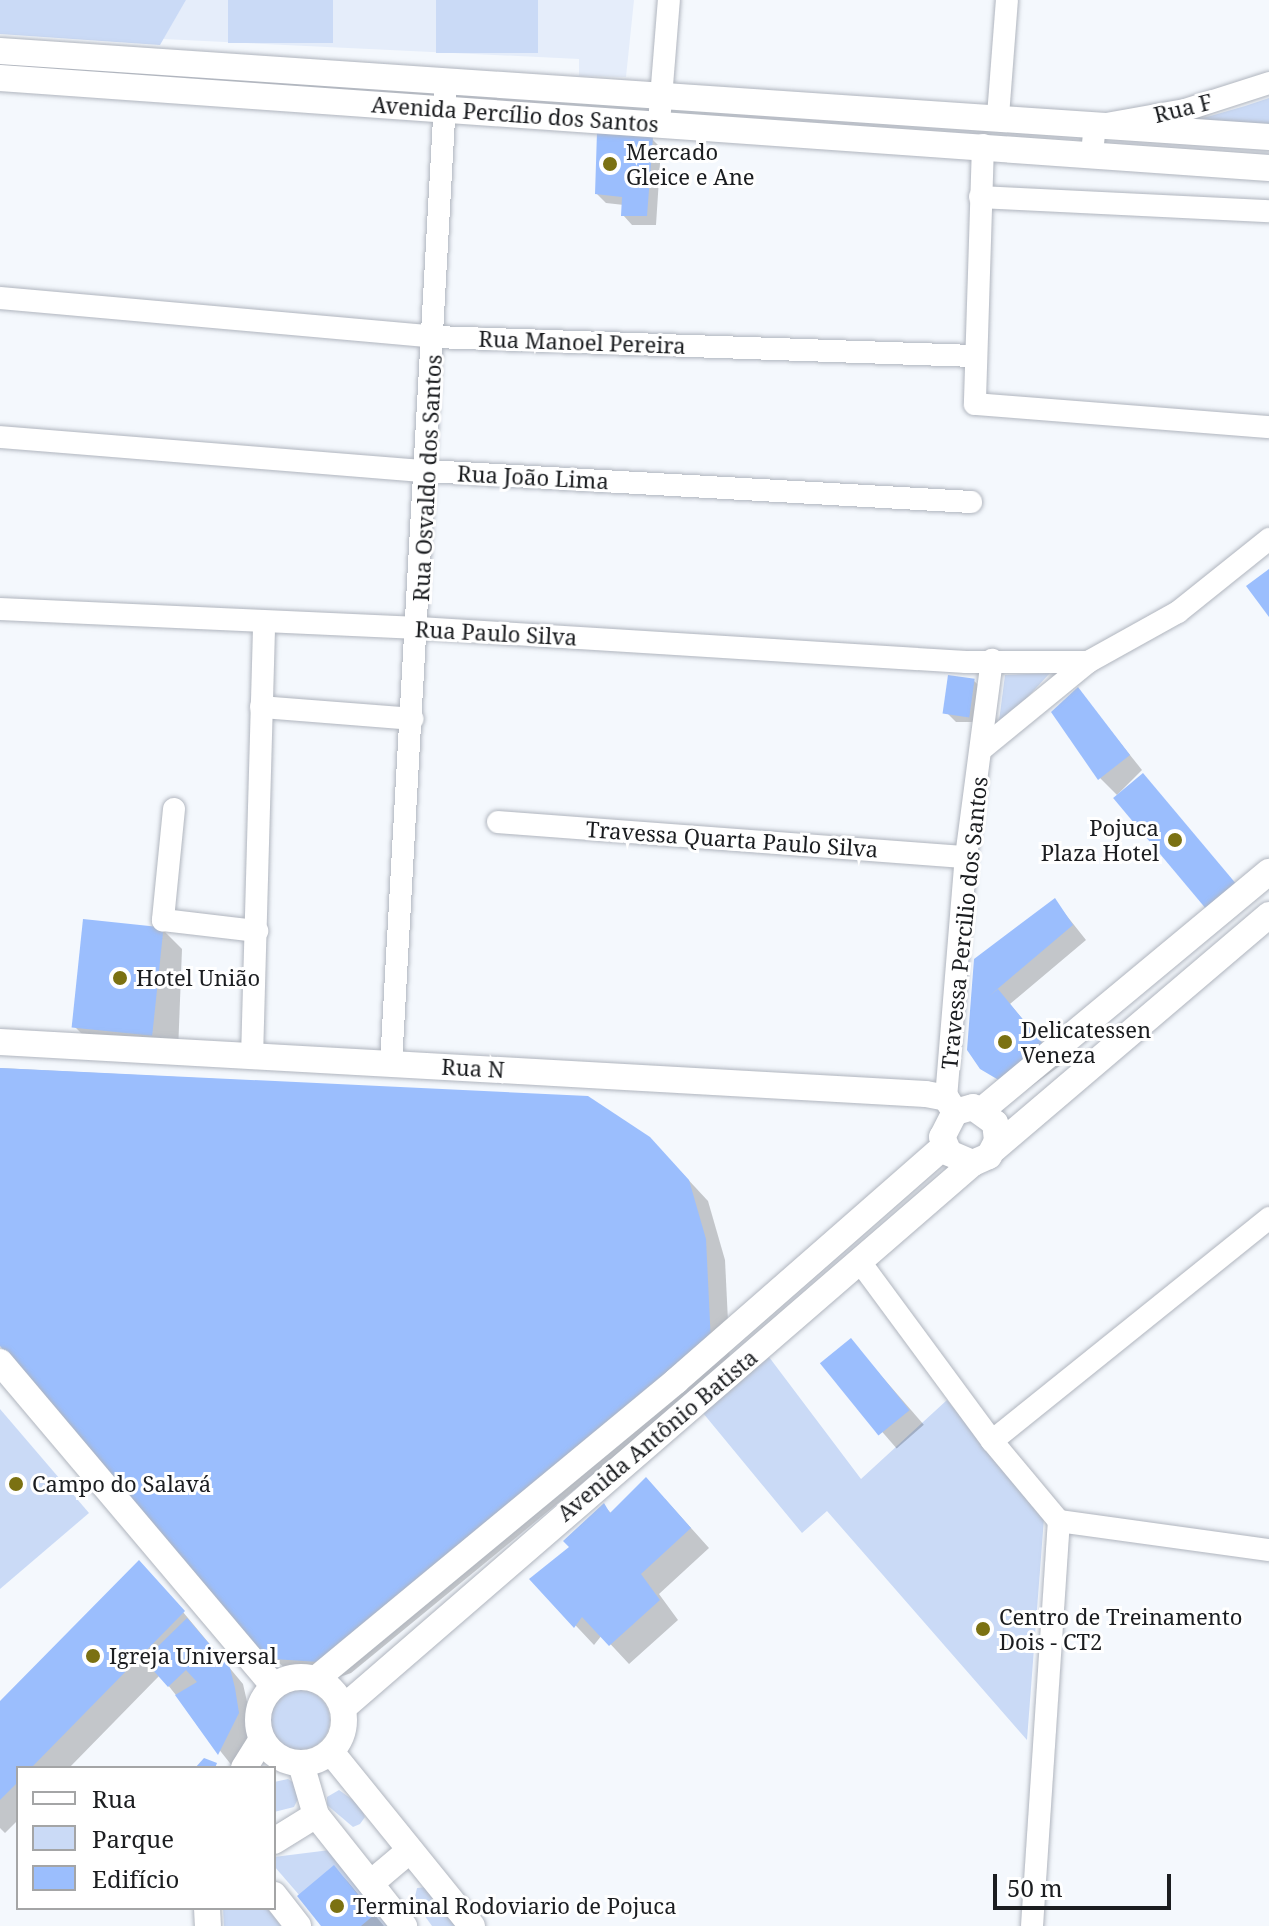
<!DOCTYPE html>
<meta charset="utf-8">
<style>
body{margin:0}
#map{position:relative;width:1269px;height:1926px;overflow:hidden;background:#f4f8fd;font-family:"Noto Serif",serif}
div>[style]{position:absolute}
.built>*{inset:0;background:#e5edfa}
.green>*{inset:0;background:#cadaf6;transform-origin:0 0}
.round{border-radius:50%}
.shadow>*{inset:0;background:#0003;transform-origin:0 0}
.building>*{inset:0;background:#9bbefd;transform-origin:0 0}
.roads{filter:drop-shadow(0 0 2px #b0b5be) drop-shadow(0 0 2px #b0b5be)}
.minor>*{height:22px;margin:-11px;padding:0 11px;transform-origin:11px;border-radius:11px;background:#fff}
.tertiary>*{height:26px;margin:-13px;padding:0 13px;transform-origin:13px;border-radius:13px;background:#fff}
.tertiary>.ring{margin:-13px;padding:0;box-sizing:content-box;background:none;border:26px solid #fff;border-radius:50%}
.dots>*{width:22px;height:22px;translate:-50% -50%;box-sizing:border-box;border:4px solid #fff;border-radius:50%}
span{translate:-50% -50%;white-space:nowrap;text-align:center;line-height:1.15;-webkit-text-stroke:6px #fff;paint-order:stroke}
.street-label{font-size:22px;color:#1b1d20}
.poi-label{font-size:22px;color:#1b1d20}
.left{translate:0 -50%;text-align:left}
.right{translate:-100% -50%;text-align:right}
.legend{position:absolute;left:16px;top:1766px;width:260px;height:144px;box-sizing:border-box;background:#fff;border:2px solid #a4a5a6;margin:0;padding:10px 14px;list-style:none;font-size:24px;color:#1b1d20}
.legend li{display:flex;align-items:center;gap:16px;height:40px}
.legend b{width:40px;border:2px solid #a4a5a6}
.scale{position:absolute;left:993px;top:1874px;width:178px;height:36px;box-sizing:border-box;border:4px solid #1b1d20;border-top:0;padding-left:10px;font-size:24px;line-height:28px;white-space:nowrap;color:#1b1d20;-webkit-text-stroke:6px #fff;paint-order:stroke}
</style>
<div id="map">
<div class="built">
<div style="clip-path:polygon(186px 0,634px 0,626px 77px,579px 76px,579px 59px,163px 39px)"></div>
</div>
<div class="green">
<div style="clip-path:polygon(0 0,186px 0,160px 45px,0 34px)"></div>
<div style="left:228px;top:0;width:105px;height:43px"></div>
<div style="left:436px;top:0;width:102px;height:53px"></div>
<div style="clip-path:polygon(1269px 98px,1269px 126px,1193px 121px,1245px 106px)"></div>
<div style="clip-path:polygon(1050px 673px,998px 729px,1005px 675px)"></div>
<div style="clip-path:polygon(769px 1357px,861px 1479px,947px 1400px,1044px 1518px,1027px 1740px,827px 1511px,802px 1533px,703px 1413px)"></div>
<div style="clip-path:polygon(0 1409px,89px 1513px,0 1589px)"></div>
<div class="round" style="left:270px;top:1690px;width:60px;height:60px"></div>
<div style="clip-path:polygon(288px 1779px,298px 1785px,298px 1799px,294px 1807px,274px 1812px,274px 1782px)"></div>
<div style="clip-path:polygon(339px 1790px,360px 1805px,365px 1817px,360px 1824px,353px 1827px,327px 1805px,327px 1797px)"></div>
<div style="clip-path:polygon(330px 1850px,389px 1926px,326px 1926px,274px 1866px,274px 1857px)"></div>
<div style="clip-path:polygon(428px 1887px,462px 1926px,432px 1926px,414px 1901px,417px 1888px)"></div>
<div style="clip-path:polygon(223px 1908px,267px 1908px,281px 1926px,224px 1926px)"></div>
</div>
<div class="shadow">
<div style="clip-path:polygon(652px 139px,661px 148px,656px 225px,632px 225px,623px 215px,624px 205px,606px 203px,597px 194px)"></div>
<div style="clip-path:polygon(974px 681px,984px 690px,982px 722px,956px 722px,947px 713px)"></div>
<div style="clip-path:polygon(1078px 690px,1142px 770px,1117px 795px,1100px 778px)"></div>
<div style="clip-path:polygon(1055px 901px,1086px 940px,1010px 1004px,1061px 1065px,1018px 1096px,993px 1079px,1010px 1089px,976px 960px)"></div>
<div style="clip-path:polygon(163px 930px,182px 949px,178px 1052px,94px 1046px,75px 1027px)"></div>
<div style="clip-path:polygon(0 1068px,587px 1098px,669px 1159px,708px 1201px,725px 1260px,730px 1362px,351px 1673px,323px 1683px,296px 1677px,252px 1641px,0 1344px)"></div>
<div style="left:851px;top:1341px;width:111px;height:36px;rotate:49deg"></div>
<div style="clip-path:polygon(665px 1499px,709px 1548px,659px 1594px,678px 1620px,629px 1664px,602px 1635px,594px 1645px,532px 1579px,572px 1547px,604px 1506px,612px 1514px)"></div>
<div style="clip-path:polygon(158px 1582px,243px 1684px,253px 1728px,233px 1767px,160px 1675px,69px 1768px,18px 1768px,18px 1820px,5px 1833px,0 1828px,0 1704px)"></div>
<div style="clip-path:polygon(334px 1868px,348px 1882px,384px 1926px,324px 1926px)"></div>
</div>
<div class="building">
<div style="clip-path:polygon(597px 132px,653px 137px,647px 216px,621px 216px,622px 197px,595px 194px)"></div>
<div style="clip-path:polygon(1269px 569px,1269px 617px,1246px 586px)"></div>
<div style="left:948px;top:675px;width:27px;height:39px;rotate:8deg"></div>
<div style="clip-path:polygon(1078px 687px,1130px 755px,1098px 780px,1051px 712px)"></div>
<div style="left:1143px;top:773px;width:147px;height:39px;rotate:50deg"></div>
<div style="clip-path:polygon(1055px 898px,1073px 925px,988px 997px,998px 989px,1048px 1050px,1002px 1082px,980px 1069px,967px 1050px,974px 959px)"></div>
<div style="left:83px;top:919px;width:81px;height:109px;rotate:6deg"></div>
<div style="clip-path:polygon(0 1068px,588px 1096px,650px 1137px,689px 1180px,706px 1239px,711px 1343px,318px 1662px,274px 1659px,250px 1643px,0 1346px)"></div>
<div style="left:851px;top:1338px;width:93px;height:40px;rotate:51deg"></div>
<div style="clip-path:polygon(646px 1477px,691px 1528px,641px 1574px,660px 1600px,609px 1646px,582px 1617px,574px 1628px,529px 1579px,569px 1547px,563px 1541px,604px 1503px,610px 1513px)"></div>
<div style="clip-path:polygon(139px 1560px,185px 1611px,31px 1768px,18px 1768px,18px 1782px,0 1800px,0 1701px)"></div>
<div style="clip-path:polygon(187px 1618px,230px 1668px,235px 1688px,239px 1713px,218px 1755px,175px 1695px,197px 1682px,186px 1670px,168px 1687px,144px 1660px)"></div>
<div style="clip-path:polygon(204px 1758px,217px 1763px,215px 1768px,195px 1768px)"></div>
<div style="clip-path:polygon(334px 1865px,374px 1915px,361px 1926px,321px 1926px,297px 1896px)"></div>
</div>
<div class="roads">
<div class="minor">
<div style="left:998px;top:116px;width:116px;rotate:-85.6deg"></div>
<div style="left:659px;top:123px;width:123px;rotate:-85.4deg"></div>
<div style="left:983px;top:145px;width:259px;rotate:91.8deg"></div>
<div style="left:975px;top:404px;width:295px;rotate:4.5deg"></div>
<div style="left:1092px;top:153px;width:27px;rotate:-84deg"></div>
<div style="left:1095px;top:126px;width:91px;rotate:-10.1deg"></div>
<div style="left:1185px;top:110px;width:88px;rotate:-17.8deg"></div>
<div style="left:980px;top:197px;width:289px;rotate:2.8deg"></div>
<div style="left:0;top:298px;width:437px;rotate:5.1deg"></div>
<div style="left:435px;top:337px;width:539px;rotate:2.02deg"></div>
<div style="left:0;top:437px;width:428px;rotate:4.6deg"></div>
<div style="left:427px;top:471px;width:545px;rotate:3.26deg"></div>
<div style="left:0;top:609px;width:419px;rotate:2.6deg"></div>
<div style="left:419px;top:628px;width:548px;rotate:3.56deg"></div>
<div style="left:966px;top:662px;width:122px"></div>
<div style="left:261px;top:707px;width:152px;rotate:4.5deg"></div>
<div style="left:983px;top:748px;width:136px;rotate:-39.3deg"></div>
<div style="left:1088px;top:662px;width:103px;rotate:-29.1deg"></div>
<div style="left:1178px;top:612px;width:117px;rotate:-38.7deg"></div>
<div style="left:174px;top:809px;width:112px;rotate:95.7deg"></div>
<div style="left:163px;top:920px;width:95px;rotate:6.7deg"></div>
<div style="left:498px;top:822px;width:469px;rotate:4.3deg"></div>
<div style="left:252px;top:1058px;width:436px;rotate:-88.4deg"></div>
<div style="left:391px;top:1064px;width:982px;rotate:-86.79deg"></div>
<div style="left:946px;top:1098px;width:242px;rotate:-85.3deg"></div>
<div style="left:966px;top:857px;width:199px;rotate:-82.5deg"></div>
<div style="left:860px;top:1262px;width:222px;rotate:53.6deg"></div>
<div style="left:992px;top:1441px;width:104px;rotate:50.1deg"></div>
<div style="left:1059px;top:1521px;width:212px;rotate:7.9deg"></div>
<div style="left:992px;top:1441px;width:356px;rotate:-38.8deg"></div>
<div style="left:1032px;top:1926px;width:406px;rotate:-86.2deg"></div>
</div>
<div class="tertiary">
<div style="left:0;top:51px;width:1272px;rotate:3.88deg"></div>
<div style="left:0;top:78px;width:1272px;rotate:4.06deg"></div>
<div style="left:0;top:1042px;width:927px;rotate:3.21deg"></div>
<div style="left:926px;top:1094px;width:20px;rotate:11deg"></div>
<div style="left:946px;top:1098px;width:17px;rotate:57deg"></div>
<div style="left:982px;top:1110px;width:373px;rotate:-39.7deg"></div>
<div style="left:994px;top:1149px;width:361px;rotate:-40.4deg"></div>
<div style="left:0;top:1362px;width:424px;rotate:49.8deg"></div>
<div class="ring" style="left:258px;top:1677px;width:60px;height:60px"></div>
<div style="left:316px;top:1679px;width:467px;rotate:-39.6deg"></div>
<div style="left:676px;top:1381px;width:356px;rotate:-41.2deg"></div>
<div style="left:343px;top:1708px;width:833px;rotate:-40.86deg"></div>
<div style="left:973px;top:1163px;width:17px;rotate:-24deg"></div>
<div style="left:989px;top:1156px;width:17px;rotate:-62deg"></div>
<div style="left:997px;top:1141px;width:18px;rotate:-96deg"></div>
<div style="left:995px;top:1123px;width:27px;rotate:-144deg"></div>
<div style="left:973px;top:1107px;width:19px;rotate:164deg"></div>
<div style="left:955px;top:1112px;width:28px;rotate:117deg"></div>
<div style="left:942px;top:1137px;width:17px;rotate:66deg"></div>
<div style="left:949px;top:1153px;width:26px;rotate:23deg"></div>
<div style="left:331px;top:1752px;width:224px;rotate:51deg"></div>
<div style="left:301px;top:1764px;width:53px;rotate:73.6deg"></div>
<div style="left:316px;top:1815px;width:142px;rotate:51.6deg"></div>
<div style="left:244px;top:1768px;width:34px;rotate:-58deg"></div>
<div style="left:274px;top:1841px;width:49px;rotate:-31.8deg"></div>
<div style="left:371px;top:1883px;width:51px;rotate:-40.2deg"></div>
<div style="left:274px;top:1895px;width:39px;rotate:52deg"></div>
<div style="left:207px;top:1908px;width:18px;rotate:87deg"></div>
</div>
</div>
<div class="dots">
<div style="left:610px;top:164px;background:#7b7112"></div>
<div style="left:1175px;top:840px;background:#7b7112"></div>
<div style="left:120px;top:978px;background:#7b7112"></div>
<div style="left:1005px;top:1042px;background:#7b7112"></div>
<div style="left:16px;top:1484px;background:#7b7112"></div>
<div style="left:983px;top:1629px;background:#7b7112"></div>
<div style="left:93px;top:1656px;background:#7b7112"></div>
<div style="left:337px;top:1906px;background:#7b7112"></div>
</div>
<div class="street-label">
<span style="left:1183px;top:108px;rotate:-14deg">Rua F</span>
<span style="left:515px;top:114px;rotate:4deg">Avenida Percílio dos Santos</span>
<span style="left:582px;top:342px;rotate:2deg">Rua Manoel Pereira</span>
<span style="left:533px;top:477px;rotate:3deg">Rua João Lima</span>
<span style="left:427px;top:478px;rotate:-87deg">Rua Osvaldo dos Santos</span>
<span style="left:496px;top:633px;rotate:3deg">Rua Paulo Silva</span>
<span style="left:732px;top:839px;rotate:4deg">Travessa Quarta Paulo Silva</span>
<span style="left:964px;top:923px;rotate:-84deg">Travessa Percilio dos Santos</span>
<span style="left:473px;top:1068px;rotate:3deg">Rua N</span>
<span style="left:657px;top:1435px;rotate:-40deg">Avenida Antônio Batista</span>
</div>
<div class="poi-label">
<span class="left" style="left:626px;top:164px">Mercado<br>Gleice e Ane</span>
<span class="right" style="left:1159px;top:840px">Pojuca<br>Plaza Hotel</span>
<span class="left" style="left:136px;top:978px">Hotel União</span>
<span class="left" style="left:1021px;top:1042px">Delicatessen<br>Veneza</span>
<span class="left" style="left:32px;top:1484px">Campo do Salavá</span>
<span class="left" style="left:999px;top:1629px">Centro de Treinamento<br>Dois - CT2</span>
<span class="left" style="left:109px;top:1656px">Igreja Universal</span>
<span class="left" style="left:353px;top:1906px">Terminal Rodoviario de Pojuca</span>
</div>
<ul class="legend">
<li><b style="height:10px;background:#fff"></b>Rua</li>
<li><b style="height:22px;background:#cadaf6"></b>Parque</li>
<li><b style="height:22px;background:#9bbefd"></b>Edifício</li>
</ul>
<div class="scale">50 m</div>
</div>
